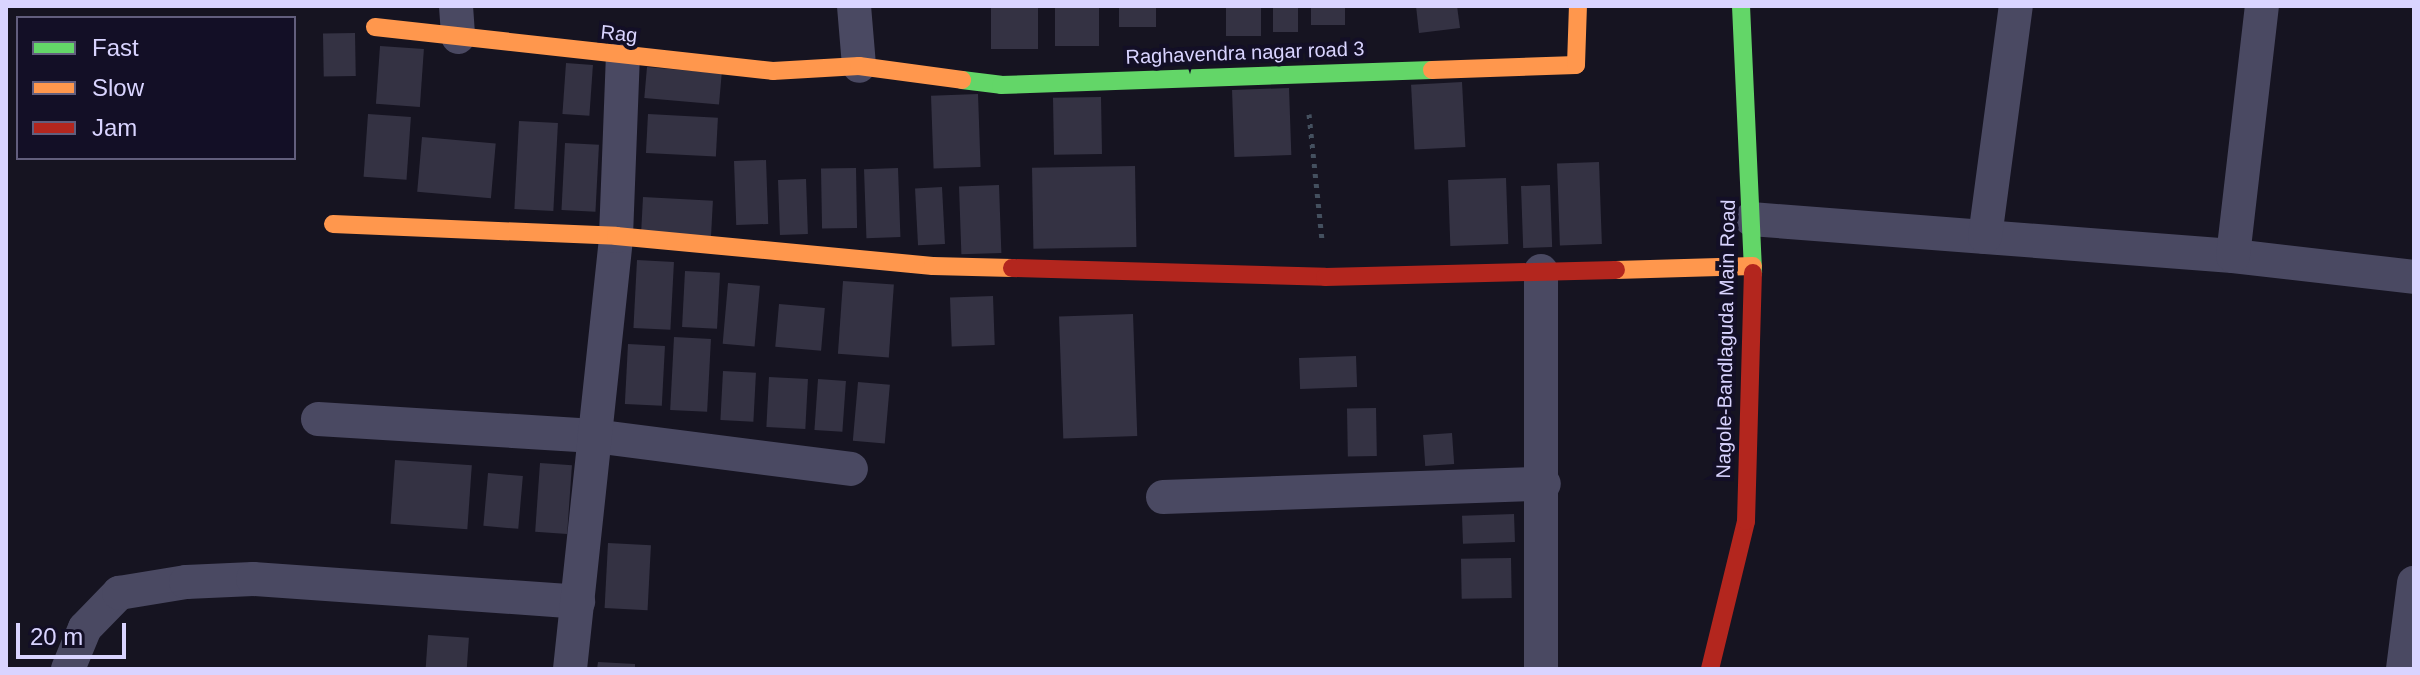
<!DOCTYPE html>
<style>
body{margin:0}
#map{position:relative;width:2420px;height:675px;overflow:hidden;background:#161421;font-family:Arial,sans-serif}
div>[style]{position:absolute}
.building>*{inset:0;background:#343243;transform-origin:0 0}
.path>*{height:5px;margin-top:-2.5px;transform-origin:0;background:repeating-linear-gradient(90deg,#44505f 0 4px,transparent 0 10px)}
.street>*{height:34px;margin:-17px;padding:0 17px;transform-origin:17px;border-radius:17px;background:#4a4962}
.fast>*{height:18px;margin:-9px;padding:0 9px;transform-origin:9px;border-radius:9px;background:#63d668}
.slow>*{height:18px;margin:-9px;padding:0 9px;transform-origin:9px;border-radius:9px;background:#ff974d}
.jam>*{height:18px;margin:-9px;padding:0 9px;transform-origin:9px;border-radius:9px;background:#b3261e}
span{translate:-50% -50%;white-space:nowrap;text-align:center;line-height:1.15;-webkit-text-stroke:8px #130f26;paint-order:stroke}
.street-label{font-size:20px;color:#d9d4ff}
.frame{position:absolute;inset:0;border:8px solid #d9d4ff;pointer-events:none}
.legend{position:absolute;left:16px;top:16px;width:280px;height:144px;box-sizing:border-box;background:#130f26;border:2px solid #625e7d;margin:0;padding:10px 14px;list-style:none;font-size:24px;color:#d9d4ff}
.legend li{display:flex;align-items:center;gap:16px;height:40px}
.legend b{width:40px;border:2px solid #625e7d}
.scale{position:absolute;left:16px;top:623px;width:110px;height:36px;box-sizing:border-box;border:4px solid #d9d4ff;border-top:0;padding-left:10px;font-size:24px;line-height:28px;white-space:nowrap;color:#d9d4ff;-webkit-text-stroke:6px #130f26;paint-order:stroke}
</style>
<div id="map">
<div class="building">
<div style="left:991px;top:6px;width:47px;height:43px"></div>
<div style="left:1055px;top:6px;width:44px;height:40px"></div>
<div style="left:1119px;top:6px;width:37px;height:21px"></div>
<div style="left:1226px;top:6px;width:35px;height:30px"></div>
<div style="left:1273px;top:6px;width:25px;height:26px"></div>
<div style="left:1311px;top:6px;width:34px;height:19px"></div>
<div style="clip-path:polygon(1416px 6px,1457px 6px,1460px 28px,1419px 33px)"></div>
<div style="left:355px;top:33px;width:43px;height:32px;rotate:89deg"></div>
<div style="left:380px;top:46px;width:44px;height:58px;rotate:4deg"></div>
<div style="left:566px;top:63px;width:27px;height:51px;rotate:4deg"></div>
<div style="left:647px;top:67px;width:75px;height:31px;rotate:5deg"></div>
<div style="left:1462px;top:82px;width:65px;height:51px;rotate:87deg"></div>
<div style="left:1289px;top:88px;width:67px;height:57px;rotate:88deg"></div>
<div style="left:978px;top:94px;width:73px;height:47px;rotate:88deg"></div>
<div style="left:1101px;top:97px;width:57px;height:48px;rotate:89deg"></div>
<div style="left:368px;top:114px;width:43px;height:63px;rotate:4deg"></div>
<div style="left:648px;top:114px;width:70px;height:39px;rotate:3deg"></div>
<div style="left:519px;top:121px;width:39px;height:88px;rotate:3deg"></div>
<div style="left:422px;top:137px;width:74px;height:55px;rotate:5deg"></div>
<div style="left:565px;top:143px;width:34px;height:67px;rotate:3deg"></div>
<div style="left:766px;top:160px;width:64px;height:32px;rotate:88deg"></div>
<div style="left:1599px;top:162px;width:82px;height:42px;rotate:88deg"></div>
<div style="left:1135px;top:166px;width:81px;height:103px;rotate:89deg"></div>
<div style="left:856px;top:168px;width:60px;height:35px;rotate:89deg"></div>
<div style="left:898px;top:168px;width:69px;height:34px;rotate:88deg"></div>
<div style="left:1506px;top:178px;width:66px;height:58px;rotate:88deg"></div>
<div style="left:806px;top:179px;width:55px;height:28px;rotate:88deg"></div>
<div style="left:999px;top:185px;width:68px;height:40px;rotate:88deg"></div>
<div style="left:1550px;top:185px;width:62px;height:29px;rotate:88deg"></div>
<div style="left:942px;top:187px;width:57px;height:27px;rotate:87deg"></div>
<div style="left:643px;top:197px;width:70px;height:38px;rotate:3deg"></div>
<div style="left:637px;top:260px;width:37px;height:68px;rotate:3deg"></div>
<div style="left:685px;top:271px;width:35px;height:56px;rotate:3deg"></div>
<div style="left:843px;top:281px;width:51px;height:73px;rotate:4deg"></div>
<div style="left:728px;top:283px;width:32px;height:61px;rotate:5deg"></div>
<div style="left:993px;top:296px;width:49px;height:43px;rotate:88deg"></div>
<div style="left:779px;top:304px;width:46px;height:43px;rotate:5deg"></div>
<div style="left:1133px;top:314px;width:122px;height:74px;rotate:88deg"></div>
<div style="left:674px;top:337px;width:37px;height:73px;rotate:3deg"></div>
<div style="left:628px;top:344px;width:37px;height:60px;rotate:3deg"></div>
<div style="left:1356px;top:356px;width:31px;height:57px;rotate:88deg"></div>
<div style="left:723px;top:371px;width:33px;height:49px;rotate:3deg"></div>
<div style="left:769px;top:377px;width:39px;height:50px;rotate:3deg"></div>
<div style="left:818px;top:379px;width:28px;height:51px;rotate:4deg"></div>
<div style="left:858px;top:382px;width:32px;height:59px;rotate:5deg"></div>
<div style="left:1376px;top:408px;width:48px;height:29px;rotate:89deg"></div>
<div style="left:1452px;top:433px;width:31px;height:29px;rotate:86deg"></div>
<div style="left:395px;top:460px;width:77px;height:64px;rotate:4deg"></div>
<div style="left:540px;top:463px;width:32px;height:69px;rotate:4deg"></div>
<div style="left:488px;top:473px;width:35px;height:53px;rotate:5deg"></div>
<div style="left:1514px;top:514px;width:28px;height:52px;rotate:88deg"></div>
<div style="left:608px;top:543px;width:43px;height:65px;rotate:3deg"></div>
<div style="left:1511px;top:558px;width:40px;height:50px;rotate:89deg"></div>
<div style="left:428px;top:635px;width:41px;height:34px;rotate:4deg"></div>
<div style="clip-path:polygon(598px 662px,635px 664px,635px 669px,597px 669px)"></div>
</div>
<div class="path">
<div style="left:1309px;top:114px;width:127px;rotate:84.1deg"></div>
</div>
<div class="street">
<div style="left:456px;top:6px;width:31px;rotate:86deg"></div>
<div style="left:854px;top:6px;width:60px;rotate:85.2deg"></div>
<div style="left:1751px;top:219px;width:483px;rotate:4.4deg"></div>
<div style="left:2233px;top:256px;width:182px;rotate:6.6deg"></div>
<div style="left:1985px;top:237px;width:233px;rotate:-82.4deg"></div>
<div style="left:2233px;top:256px;width:252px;rotate:-83.4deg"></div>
<div style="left:318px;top:419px;width:277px;rotate:3.5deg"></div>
<div style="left:594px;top:436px;width:259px;rotate:7.3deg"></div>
<div style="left:1163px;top:497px;width:381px;rotate:-2deg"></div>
<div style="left:68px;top:669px;width:44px;rotate:-67.5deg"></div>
<div style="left:85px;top:628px;width:49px;rotate:-45.8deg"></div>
<div style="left:119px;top:593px;width:68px;rotate:-9.3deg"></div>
<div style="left:186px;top:582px;width:67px;rotate:-2.6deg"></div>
<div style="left:253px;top:579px;width:326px;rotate:4deg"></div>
<div style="left:570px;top:669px;width:435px;rotate:-83.9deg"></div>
<div style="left:616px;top:236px;width:179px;rotate:-87.8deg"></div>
<div style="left:1541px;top:669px;width:398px;rotate:-90deg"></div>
<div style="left:2403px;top:669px;width:87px;rotate:-82.7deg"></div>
</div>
<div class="fast">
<div style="left:1741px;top:6px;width:267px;rotate:87.4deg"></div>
<div style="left:962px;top:80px;width:39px;rotate:7deg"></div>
<div style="left:1001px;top:85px;width:431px;rotate:-2deg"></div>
</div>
<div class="slow">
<div style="left:375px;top:27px;width:400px;rotate:6.3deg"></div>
<div style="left:773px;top:71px;width:86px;rotate:-3.3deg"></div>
<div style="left:859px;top:66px;width:104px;rotate:7.7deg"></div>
<div style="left:1432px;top:70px;width:144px;rotate:-2deg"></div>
<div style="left:1576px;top:65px;width:59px;rotate:-88.1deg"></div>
<div style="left:333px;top:224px;width:283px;rotate:2.4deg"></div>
<div style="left:616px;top:236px;width:318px;rotate:5.4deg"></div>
<div style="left:933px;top:266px;width:79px;rotate:1.5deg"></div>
<div style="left:1616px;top:270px;width:137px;rotate:-1.7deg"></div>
</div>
<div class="jam">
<div style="left:1012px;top:268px;width:313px;rotate:1.6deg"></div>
<div style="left:1325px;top:277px;width:291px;rotate:-1.4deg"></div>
<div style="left:1710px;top:669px;width:152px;rotate:-76.3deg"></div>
<div style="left:1746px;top:521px;width:248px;rotate:-88.4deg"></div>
</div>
<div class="street-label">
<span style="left:619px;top:34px;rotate:6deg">Rag</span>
<span style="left:1245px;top:53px;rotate:-2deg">Raghavendra nagar road 3</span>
<span style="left:1726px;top:339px;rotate:-89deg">Nagole-Bandlaguda Main Road</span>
</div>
<div class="frame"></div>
<ul class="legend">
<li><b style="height:10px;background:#63d668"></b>Fast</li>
<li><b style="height:10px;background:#ff974d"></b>Slow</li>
<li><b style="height:10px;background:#b3261e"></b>Jam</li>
</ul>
<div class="scale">20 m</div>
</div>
